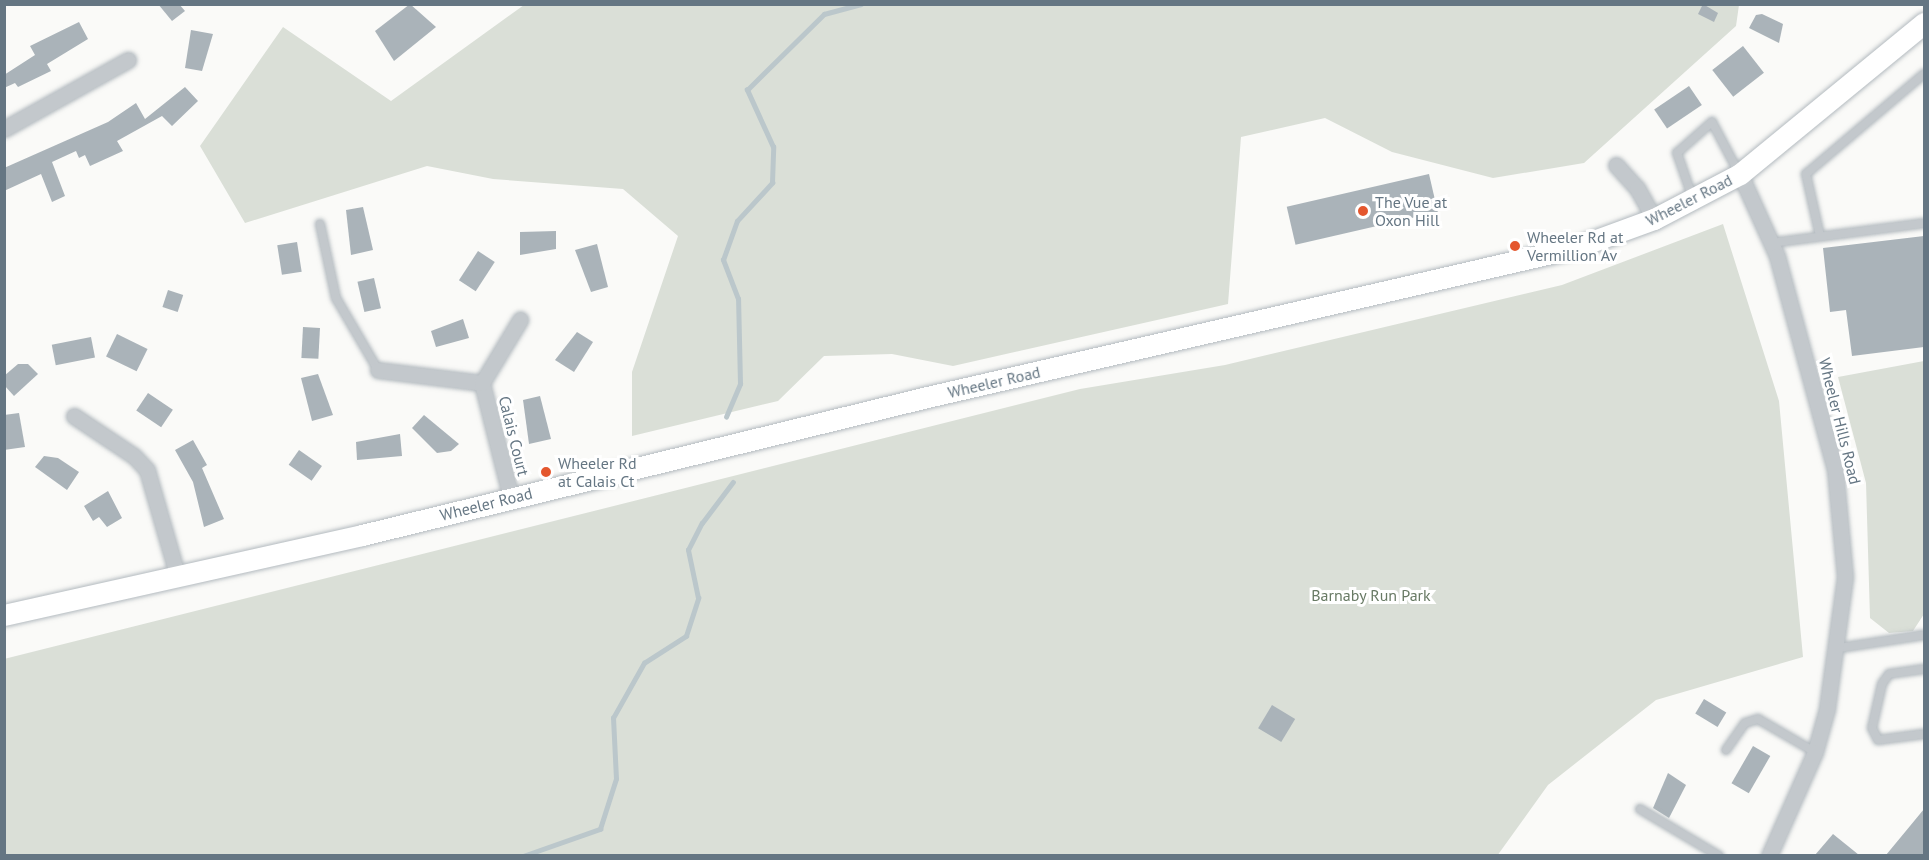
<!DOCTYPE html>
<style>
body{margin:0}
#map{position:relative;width:1929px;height:860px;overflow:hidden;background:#fafaf8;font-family:"PT Sans",sans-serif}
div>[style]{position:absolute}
.green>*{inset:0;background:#dadfd7}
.stream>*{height:4.5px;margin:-2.25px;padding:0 2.25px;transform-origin:2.25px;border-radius:2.25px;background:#bbc7cb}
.building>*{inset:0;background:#aab3b9;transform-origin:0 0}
.roads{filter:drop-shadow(0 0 2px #b3babf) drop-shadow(0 0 2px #b3babf)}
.lane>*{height:8px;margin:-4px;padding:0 4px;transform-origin:4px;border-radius:4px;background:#c3c8cc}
.street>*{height:15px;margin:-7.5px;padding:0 7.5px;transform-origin:7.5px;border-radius:7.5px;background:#c3c8cc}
.secondary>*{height:21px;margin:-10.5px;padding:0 10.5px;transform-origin:10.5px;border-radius:10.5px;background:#fff}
.dots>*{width:16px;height:16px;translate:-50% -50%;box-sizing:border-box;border:3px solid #fff;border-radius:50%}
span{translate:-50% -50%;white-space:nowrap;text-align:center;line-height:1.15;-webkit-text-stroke:6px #fff;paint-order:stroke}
.street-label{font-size:16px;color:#657683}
.poi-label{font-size:16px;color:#657683}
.left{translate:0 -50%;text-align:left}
.park-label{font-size:16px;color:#687a64}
.frame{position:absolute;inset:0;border:6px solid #657683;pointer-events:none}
</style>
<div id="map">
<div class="green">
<div style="clip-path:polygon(524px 5px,1739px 5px,1736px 26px,1584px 163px,1493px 178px,1392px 152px,1325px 118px,1241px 137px,1228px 304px,953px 366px,892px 354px,824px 356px,778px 401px,632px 436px,632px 372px,678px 236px,623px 189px,493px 179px,427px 166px,245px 223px,200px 146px,283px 27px,391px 101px)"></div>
<div style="clip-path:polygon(1723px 224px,1779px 401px,1803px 657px,1656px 700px,1548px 785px,1497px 856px,5px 855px,4px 659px,1080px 389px,1225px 365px,1562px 285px)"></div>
<div style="clip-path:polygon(1924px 361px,1924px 614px,1913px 631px,1889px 633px,1870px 618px,1866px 483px,1838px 377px)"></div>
</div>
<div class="stream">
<div style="left:726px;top:417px;width:36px;rotate:-67deg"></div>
<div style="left:740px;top:384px;width:85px;rotate:-91.3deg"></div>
<div style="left:738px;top:299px;width:42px;rotate:-111deg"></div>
<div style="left:723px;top:260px;width:41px;rotate:-70.3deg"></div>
<div style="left:737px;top:221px;width:52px;rotate:-47.4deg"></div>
<div style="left:772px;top:183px;width:36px;rotate:-88deg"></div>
<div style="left:773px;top:147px;width:63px;rotate:-114.5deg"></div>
<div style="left:747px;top:90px;width:108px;rotate:-44.6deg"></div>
<div style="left:824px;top:14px;width:38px;rotate:-15deg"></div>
<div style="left:523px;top:856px;width:82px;rotate:-19.3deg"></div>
<div style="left:600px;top:829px;width:52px;rotate:-72.3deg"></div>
<div style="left:616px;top:779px;width:61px;rotate:-92.8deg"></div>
<div style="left:613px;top:718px;width:63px;rotate:-60.6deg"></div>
<div style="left:644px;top:663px;width:50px;rotate:-32.7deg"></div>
<div style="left:686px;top:636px;width:40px;rotate:-72deg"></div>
<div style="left:698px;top:598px;width:49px;rotate:-101.8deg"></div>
<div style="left:688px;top:550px;width:30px;rotate:-63deg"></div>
<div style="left:702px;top:523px;width:51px;rotate:-52.9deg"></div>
</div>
<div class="building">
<div style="clip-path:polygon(158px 4px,179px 4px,185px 11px,172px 21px)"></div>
<div style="clip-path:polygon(410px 4px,436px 27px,394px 61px,375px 31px)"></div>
<div style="clip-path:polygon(1703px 4px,1718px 13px,1714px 22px,1698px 14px)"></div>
<div style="clip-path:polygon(1762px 14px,1783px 24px,1779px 43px,1749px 28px,1756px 15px)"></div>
<div style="clip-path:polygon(79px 22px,88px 39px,47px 64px,51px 71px,18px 87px,15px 83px,4px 88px,4px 75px,35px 55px,30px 46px)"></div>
<div style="clip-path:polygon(191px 30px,213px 34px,202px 71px,185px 68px)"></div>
<div style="left:1743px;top:46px;width:34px;height:39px;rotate:52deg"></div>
<div style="left:1689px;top:86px;width:23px;height:42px;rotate:56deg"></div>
<div style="clip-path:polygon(185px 87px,198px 101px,172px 126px,162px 116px,117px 141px,123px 151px,90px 166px,85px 155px,79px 158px,76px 151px,52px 162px,65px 196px,52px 202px,41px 174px,4px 191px,4px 168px,108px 122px,136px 103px,145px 119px)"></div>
<div style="left:1429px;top:174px;width:39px;height:146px;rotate:77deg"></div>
<div style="clip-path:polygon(363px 207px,373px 250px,351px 255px,346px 210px)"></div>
<div style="clip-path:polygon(556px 231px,556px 249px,520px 255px,520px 232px)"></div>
<div style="clip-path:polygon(1924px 236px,1924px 347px,1852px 356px,1846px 310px,1830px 312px,1823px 248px)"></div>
<div style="left:297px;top:242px;width:30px;height:20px;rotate:81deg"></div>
<div style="clip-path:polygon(597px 244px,608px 287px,591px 292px,575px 250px)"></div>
<div style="left:478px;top:251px;width:20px;height:35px;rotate:33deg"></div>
<div style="left:374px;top:278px;width:31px;height:17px;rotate:77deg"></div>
<div style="left:168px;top:290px;width:16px;height:18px;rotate:18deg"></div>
<div style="clip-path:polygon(463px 319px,469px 338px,436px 347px,431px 331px)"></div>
<div style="left:303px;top:327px;width:17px;height:31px;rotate:3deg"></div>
<div style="clip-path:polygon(577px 332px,593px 342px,574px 372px,555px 360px)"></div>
<div style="left:117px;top:334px;width:34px;height:25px;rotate:26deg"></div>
<div style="left:91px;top:337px;width:21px;height:40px;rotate:79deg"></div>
<div style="clip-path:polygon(18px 364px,28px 364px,38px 374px,14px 396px,4px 385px,4px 376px)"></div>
<div style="clip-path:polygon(318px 374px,333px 415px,312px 421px,301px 378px)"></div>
<div style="left:148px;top:393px;width:30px;height:21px;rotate:34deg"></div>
<div style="clip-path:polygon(540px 396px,551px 439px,529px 444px,523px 400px)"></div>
<div style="clip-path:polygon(19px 413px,25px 447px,4px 450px,4px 415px)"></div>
<div style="clip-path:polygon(424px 415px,459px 444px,451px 451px,437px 453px,412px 428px)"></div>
<div style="clip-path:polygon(400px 434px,402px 456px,357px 460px,356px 442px)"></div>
<div style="clip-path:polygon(193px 440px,207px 465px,202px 468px,224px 519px,204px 527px,193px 482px,175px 450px)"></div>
<div style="left:299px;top:450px;width:28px;height:18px;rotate:35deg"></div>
<div style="clip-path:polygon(44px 456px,58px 458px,79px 472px,67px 490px,35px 467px)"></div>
<div style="clip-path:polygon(108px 491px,122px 518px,107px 527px,99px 517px,93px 521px,84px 506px)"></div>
<div style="left:1704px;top:699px;width:26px;height:17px;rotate:31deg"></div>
<div style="left:1272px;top:705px;width:27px;height:27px;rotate:31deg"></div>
<div style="left:1753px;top:746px;width:20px;height:43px;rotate:30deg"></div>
<div style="clip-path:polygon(1668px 773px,1686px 785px,1669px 818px,1653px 808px)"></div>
<div style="clip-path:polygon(1924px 809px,1924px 855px,1886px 855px,1910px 826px)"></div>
<div style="clip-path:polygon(1833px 834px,1859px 855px,1815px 855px)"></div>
</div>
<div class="roads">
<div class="lane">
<div style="left:1692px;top:196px;width:46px;rotate:-109.2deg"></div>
<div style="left:1677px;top:153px;width:47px;rotate:-41.5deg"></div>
<div style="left:1712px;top:122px;width:58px;rotate:62.1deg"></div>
<div style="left:320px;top:224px;width:76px;rotate:77.8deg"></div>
<div style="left:336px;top:298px;width:83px;rotate:59.7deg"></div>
<div style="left:1820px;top:236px;width:64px;rotate:-102.7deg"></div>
<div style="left:1806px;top:174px;width:155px;rotate:-40.3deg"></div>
<div style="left:1771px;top:243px;width:154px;rotate:-7.4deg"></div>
<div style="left:1839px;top:648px;width:86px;rotate:-8.7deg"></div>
<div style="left:1924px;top:669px;width:35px;rotate:172deg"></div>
<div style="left:1889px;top:674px;width:12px;rotate:125deg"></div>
<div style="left:1882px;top:684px;width:45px;rotate:102.8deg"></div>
<div style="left:1872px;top:728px;width:13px;rotate:63deg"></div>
<div style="left:1878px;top:740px;width:46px;rotate:-7.4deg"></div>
<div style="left:1726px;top:750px;width:33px;rotate:-55deg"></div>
<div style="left:1745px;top:723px;width:14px;rotate:-17deg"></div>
<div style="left:1758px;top:719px;width:66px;rotate:30.1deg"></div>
<div style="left:1640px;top:809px;width:92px;rotate:30.7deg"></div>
</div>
<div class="street">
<div style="left:4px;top:129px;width:142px;rotate:-29.1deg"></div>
<div style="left:1616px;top:165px;width:31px;rotate:48deg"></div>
<div style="left:1637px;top:188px;width:35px;rotate:61deg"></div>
<div style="left:1740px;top:174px;width:90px;rotate:65.7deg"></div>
<div style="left:1777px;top:256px;width:221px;rotate:74.8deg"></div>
<div style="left:1835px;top:469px;width:108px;rotate:84.7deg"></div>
<div style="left:1845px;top:577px;width:133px;rotate:97.8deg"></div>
<div style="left:1827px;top:709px;width:45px;rotate:105.6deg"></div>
<div style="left:1815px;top:752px;width:114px;rotate:113.9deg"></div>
<div style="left:378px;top:370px;width:105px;rotate:7.1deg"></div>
<div style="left:74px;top:416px;width:72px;rotate:33.7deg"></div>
<div style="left:134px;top:456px;width:19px;rotate:47deg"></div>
<div style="left:147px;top:470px;width:108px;rotate:73.9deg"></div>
<div style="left:511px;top:498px;width:119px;rotate:-104.2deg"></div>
<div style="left:482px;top:383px;width:74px;rotate:-58.9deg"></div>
</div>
<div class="secondary">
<div style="left:4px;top:615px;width:367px;rotate:-12.6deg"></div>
<div style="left:362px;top:535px;width:577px;rotate:-13.72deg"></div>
<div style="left:923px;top:398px;width:671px;rotate:-13deg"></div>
<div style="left:1577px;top:247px;width:82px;rotate:-20deg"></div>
<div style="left:1654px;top:219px;width:97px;rotate:-27.6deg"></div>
<div style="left:1740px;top:174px;width:238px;rotate:-39.4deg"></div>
</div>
</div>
<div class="dots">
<div style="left:1363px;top:211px;background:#e4572e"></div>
<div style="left:1515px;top:246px;background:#e4572e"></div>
<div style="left:546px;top:472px;background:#e4572e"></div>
</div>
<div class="street-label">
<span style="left:1689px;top:200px;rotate:-27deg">Wheeler Road</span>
<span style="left:994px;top:382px;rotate:-13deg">Wheeler Road</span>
<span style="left:1840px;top:421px;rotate:76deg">Wheeler Hills Road</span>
<span style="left:514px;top:436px;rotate:76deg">Calais Court</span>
<span style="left:486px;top:504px;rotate:-14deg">Wheeler Road</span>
</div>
<div class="poi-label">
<span class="left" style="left:1375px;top:211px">The Vue at<br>Oxon Hill</span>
<span class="left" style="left:1527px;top:246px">Wheeler Rd at<br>Vermillion Av</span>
<span class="left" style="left:558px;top:472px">Wheeler Rd<br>at Calais Ct</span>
</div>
<div class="park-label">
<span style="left:1371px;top:595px">Barnaby Run Park</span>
</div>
<div class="frame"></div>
</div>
